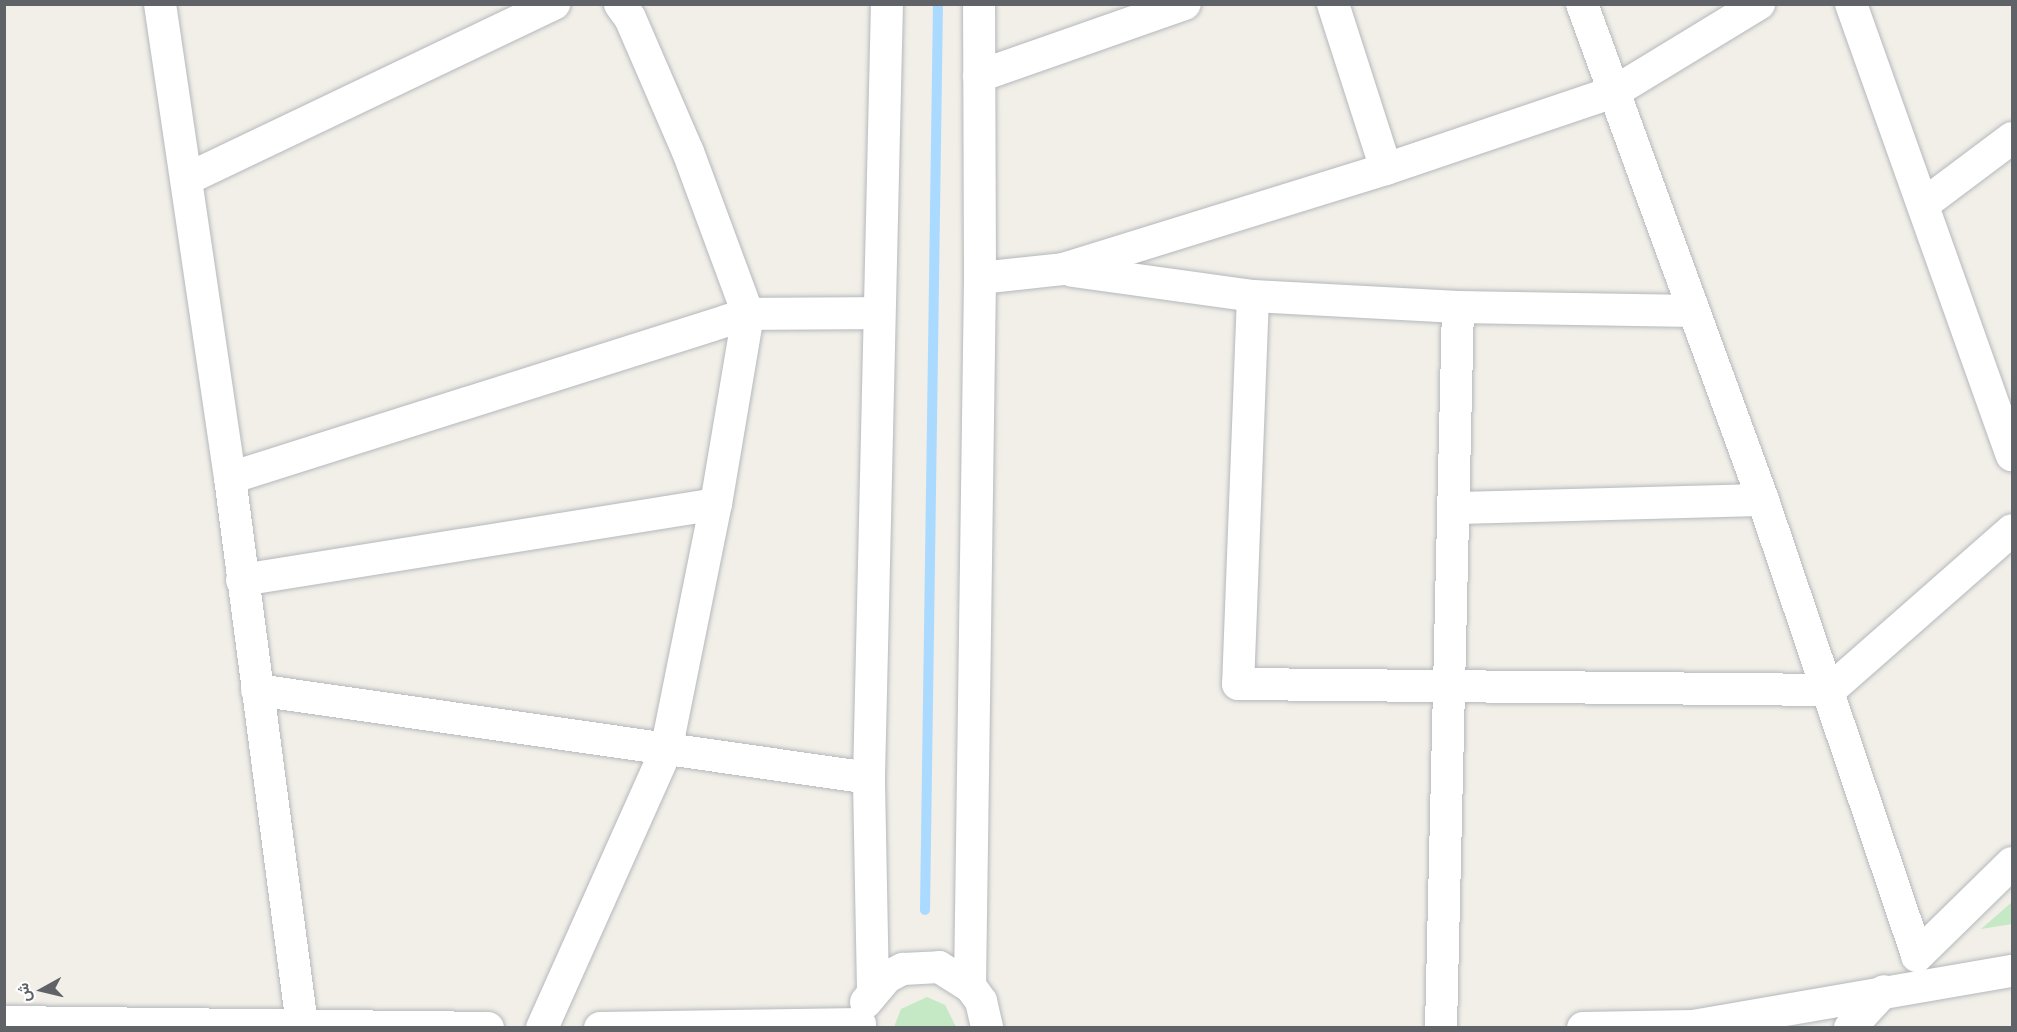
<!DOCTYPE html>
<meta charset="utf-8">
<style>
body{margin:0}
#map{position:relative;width:2017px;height:1032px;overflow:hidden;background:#f1efe8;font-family:"Source Sans 3",Vazirmatn,sans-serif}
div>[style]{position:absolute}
.green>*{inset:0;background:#c5e8c5}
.stream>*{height:10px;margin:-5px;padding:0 5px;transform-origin:5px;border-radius:5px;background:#aadaff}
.roads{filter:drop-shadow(0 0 2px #b5b8bc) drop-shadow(0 0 2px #b5b8bc)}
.street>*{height:32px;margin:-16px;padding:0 16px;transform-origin:16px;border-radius:16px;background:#fff}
span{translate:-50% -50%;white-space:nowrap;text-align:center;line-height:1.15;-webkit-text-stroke:4.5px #fff;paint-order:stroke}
.frame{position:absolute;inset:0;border:6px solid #5f6368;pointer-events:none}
.north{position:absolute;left:12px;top:960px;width:60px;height:60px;-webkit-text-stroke:4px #fff;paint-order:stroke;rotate:262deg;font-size:16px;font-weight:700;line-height:24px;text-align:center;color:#5f6368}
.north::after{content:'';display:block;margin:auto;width:21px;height:27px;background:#5f6368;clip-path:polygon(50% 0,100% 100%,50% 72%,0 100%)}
</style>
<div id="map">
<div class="green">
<div style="clip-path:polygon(2012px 902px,2012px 924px,1981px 929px)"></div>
<div style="clip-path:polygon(927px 997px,945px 1005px,956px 1027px,894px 1027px,901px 1009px)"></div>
</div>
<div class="stream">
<div style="left:925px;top:910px;width:906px;rotate:-89.18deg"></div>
</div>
<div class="roads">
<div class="street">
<div style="left:160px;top:4px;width:479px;rotate:81.6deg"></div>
<div style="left:230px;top:478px;width:552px;rotate:82.5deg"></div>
<div style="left:1333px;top:4px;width:173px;rotate:72.2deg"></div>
<div style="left:1582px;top:4px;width:528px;rotate:69.95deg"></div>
<div style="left:1763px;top:500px;width:481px;rotate:71.3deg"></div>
<div style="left:1917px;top:956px;width:133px;rotate:-44.4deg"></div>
<div style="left:1851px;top:4px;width:479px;rotate:70.4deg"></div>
<div style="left:979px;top:76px;width:218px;rotate:-19.3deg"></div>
<div style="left:187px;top:179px;width:407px;rotate:-25.5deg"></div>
<div style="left:1924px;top:204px;width:110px;rotate:-36.9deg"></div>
<div style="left:1073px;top:271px;width:182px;rotate:7.9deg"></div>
<div style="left:1253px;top:296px;width:205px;rotate:3.1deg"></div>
<div style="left:1458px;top:307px;width:236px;rotate:1deg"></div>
<div style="left:980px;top:278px;width:83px;rotate:-6.2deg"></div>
<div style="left:1063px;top:269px;width:338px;rotate:-17.2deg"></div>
<div style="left:1386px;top:169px;width:241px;rotate:-18.7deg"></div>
<div style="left:1614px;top:92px;width:170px;rotate:-31.3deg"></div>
<div style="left:1253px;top:296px;width:388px;rotate:92.2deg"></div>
<div style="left:1238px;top:684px;width:592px;rotate:0.58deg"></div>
<div style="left:1830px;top:690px;width:242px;rotate:-41.3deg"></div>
<div style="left:230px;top:478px;width:543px;rotate:-17.57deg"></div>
<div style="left:748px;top:314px;width:131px;rotate:-0.4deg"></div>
<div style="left:1456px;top:508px;width:307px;rotate:-1.5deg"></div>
<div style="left:242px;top:580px;width:480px;rotate:-9.1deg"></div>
<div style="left:257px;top:690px;width:618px;rotate:8.18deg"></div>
<div style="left:970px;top:986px;width:708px;rotate:-89.19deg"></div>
<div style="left:980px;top:278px;width:274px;rotate:-90.2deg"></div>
<div style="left:873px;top:990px;width:212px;rotate:-91.1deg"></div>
<div style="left:869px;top:778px;width:774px;rotate:-88.67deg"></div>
<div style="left:866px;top:1002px;width:33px;rotate:-50deg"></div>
<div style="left:887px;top:977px;width:18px;rotate:-27deg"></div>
<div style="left:903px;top:969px;width:36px;rotate:-3deg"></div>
<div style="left:939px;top:967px;width:36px;rotate:32deg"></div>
<div style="left:970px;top:986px;width:19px;rotate:54deg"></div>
<div style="left:981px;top:1001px;width:28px;rotate:77deg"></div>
<div style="left:4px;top:1022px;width:484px;rotate:0.7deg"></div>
<div style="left:542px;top:1028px;width:303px;rotate:-65.9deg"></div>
<div style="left:666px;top:751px;width:252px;rotate:-78.6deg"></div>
<div style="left:716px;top:504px;width:193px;rotate:-80.4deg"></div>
<div style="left:748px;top:314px;width:173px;rotate:-110.3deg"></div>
<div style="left:688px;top:152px;width:146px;rotate:-113.4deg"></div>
<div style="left:630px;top:18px;width:17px;rotate:-126deg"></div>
<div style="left:600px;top:1028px;width:260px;rotate:-0.9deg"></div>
<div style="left:1441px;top:1028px;width:721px;rotate:-88.65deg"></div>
<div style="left:1583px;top:1028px;width:110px;rotate:-1deg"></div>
<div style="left:1693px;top:1026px;width:324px;rotate:-9.8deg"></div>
<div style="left:1850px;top:1028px;width:50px;rotate:-47.4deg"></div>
</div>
</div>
<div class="frame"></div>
<div class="north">ش</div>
</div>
